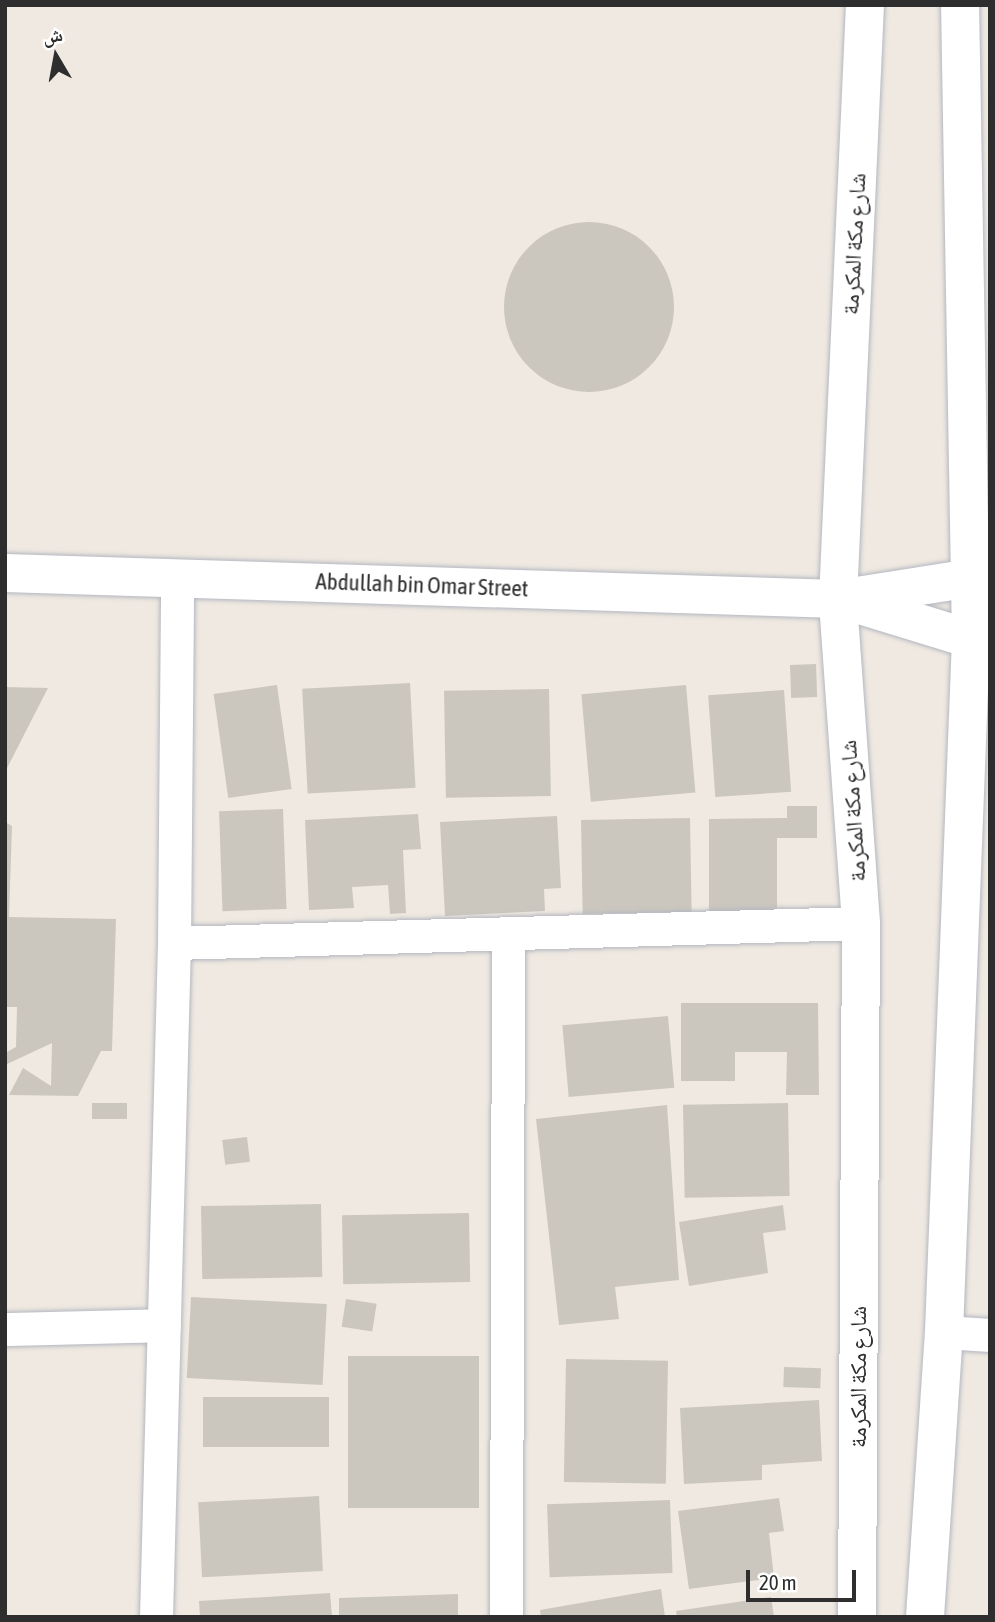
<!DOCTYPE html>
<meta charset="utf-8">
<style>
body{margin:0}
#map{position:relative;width:995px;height:1622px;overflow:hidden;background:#efe9e1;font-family:"Asap Condensed","Noto Naskh Arabic",sans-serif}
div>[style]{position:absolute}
.building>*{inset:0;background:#cbc7bf;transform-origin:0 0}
.round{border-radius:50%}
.roads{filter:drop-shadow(0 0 2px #b4b7c1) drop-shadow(0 0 2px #b4b7c1)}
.street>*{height:33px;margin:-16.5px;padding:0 16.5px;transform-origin:16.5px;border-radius:16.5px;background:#fff}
.secondary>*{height:38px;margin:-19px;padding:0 19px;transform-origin:19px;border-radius:19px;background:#fff}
span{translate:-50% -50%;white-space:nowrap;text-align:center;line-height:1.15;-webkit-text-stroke:7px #fff;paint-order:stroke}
.street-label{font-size:23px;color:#2e2e2e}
.frame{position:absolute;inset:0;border:7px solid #2e2e2e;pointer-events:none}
.north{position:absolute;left:21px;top:21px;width:70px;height:70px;-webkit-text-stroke:5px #fff;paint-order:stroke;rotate:350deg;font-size:19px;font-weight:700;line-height:28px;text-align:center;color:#2e2e2e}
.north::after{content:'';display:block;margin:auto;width:24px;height:32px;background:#2e2e2e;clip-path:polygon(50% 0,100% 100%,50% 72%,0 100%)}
.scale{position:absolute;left:746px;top:1570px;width:110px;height:32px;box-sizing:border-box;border:4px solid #2e2e2e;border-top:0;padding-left:9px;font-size:21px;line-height:24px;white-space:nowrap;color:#2e2e2e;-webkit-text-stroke:5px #fff;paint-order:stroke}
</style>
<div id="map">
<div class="building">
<div class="round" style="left:504px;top:222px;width:170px;height:170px"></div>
<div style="left:816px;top:664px;width:33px;height:26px;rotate:88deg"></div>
<div style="left:410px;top:683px;width:105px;height:108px;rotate:87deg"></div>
<div style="left:277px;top:685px;width:105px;height:64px;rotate:82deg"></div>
<div style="left:686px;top:685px;width:108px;height:105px;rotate:85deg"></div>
<div style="clip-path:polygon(5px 687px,48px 688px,5px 772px)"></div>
<div style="left:549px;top:689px;width:107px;height:105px;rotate:89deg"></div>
<div style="left:784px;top:690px;width:102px;height:76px;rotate:86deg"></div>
<div style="clip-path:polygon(787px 806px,817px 806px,817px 838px,777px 838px,777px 913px,709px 913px,709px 819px,787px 818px)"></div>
<div style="left:283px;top:809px;width:100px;height:64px;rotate:88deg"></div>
<div style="clip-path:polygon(418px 814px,421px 849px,403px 850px,406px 913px,390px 914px,388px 885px,352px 887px,354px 908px,309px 910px,305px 820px)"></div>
<div style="clip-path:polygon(557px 816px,561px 888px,544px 889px,545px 911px,445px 916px,440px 822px)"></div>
<div style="left:690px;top:818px;width:94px;height:109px;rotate:89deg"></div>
<div style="clip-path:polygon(5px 822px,12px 826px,9px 917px,116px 919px,112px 1051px,101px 1051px,78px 1096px,9px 1095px,23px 1068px,51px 1086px,52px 1043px,5px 1065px,5px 1053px,16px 1047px,17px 1007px,5px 1007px)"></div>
<div style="clip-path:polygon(681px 1003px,818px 1003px,819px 1095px,786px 1095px,787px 1052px,735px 1052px,735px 1081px,681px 1081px)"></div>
<div style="left:668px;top:1016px;width:72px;height:106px;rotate:85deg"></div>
<div style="left:127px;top:1103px;width:16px;height:35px;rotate:90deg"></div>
<div style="left:788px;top:1103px;width:93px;height:105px;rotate:89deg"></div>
<div style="clip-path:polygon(667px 1105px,679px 1280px,615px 1287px,619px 1319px,559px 1325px,536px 1119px)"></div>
<div style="left:247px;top:1137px;width:25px;height:25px;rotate:83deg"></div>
<div style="left:321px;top:1204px;width:73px;height:120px;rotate:89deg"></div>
<div style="clip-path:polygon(783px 1205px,786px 1230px,763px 1233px,768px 1273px,689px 1286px,679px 1222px)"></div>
<div style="left:469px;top:1213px;width:69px;height:127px;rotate:89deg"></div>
<div style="left:191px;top:1297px;width:136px;height:81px;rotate:3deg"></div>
<div style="left:346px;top:1299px;width:31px;height:28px;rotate:9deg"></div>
<div style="left:479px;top:1356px;width:152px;height:131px;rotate:90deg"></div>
<div style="left:566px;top:1359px;width:102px;height:123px;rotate:1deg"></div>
<div style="left:784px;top:1367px;width:37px;height:20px;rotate:2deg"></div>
<div style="left:203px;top:1397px;width:126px;height:50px"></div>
<div style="clip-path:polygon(819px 1400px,822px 1461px,762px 1465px,762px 1480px,684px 1484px,680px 1408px)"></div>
<div style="left:319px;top:1496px;width:75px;height:121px;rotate:87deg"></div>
<div style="clip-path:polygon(779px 1498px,784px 1531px,769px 1533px,774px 1578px,689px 1589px,678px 1511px)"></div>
<div style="left:670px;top:1500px;width:73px;height:123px;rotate:88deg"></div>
<div style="clip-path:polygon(661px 1589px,665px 1617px,541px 1617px,540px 1610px)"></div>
<div style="clip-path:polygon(330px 1593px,332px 1617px,200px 1617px,199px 1601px)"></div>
<div style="clip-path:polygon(458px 1594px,458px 1617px,339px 1617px,339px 1598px)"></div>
<div style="clip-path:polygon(771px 1597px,774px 1617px,677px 1617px,676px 1611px)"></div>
</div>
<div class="roads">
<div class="street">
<div style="left:174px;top:943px;width:687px;rotate:-1.67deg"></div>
<div style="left:5px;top:1329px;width:159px;rotate:-1.4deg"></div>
<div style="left:944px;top:1332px;width:46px;rotate:3.7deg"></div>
<div style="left:156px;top:1617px;width:674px;rotate:-88.47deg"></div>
<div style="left:174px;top:943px;width:365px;rotate:-89.5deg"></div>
<div style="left:506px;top:1617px;width:684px;rotate:-89.83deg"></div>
</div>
<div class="secondary">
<div style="left:5px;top:573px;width:833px;rotate:1.79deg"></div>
<div style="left:838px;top:599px;width:154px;rotate:-9deg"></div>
<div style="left:844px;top:600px;width:133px;rotate:17.1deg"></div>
<div style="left:971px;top:639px;width:19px"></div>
<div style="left:857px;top:1617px;width:694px;rotate:-89.67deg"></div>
<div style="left:861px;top:923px;width:325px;rotate:-94.1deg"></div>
<div style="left:838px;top:599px;width:595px;rotate:-87.4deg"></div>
<div style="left:925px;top:1617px;width:286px;rotate:-86.2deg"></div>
<div style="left:944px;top:1332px;width:694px;rotate:-87.77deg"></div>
<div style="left:971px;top:639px;width:634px;rotate:-90.99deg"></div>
</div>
</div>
<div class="street-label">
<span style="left:854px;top:244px;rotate:-87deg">شارع مكة المكرمة</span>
<span style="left:422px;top:585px;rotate:2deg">Abdullah bin Omar Street</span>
<span style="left:853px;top:811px;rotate:-94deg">شارع مكة المكرمة</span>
<span style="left:858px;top:1377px;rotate:-90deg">شارع مكة المكرمة</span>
</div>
<div class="frame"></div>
<div class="north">ش</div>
<div class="scale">20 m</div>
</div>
